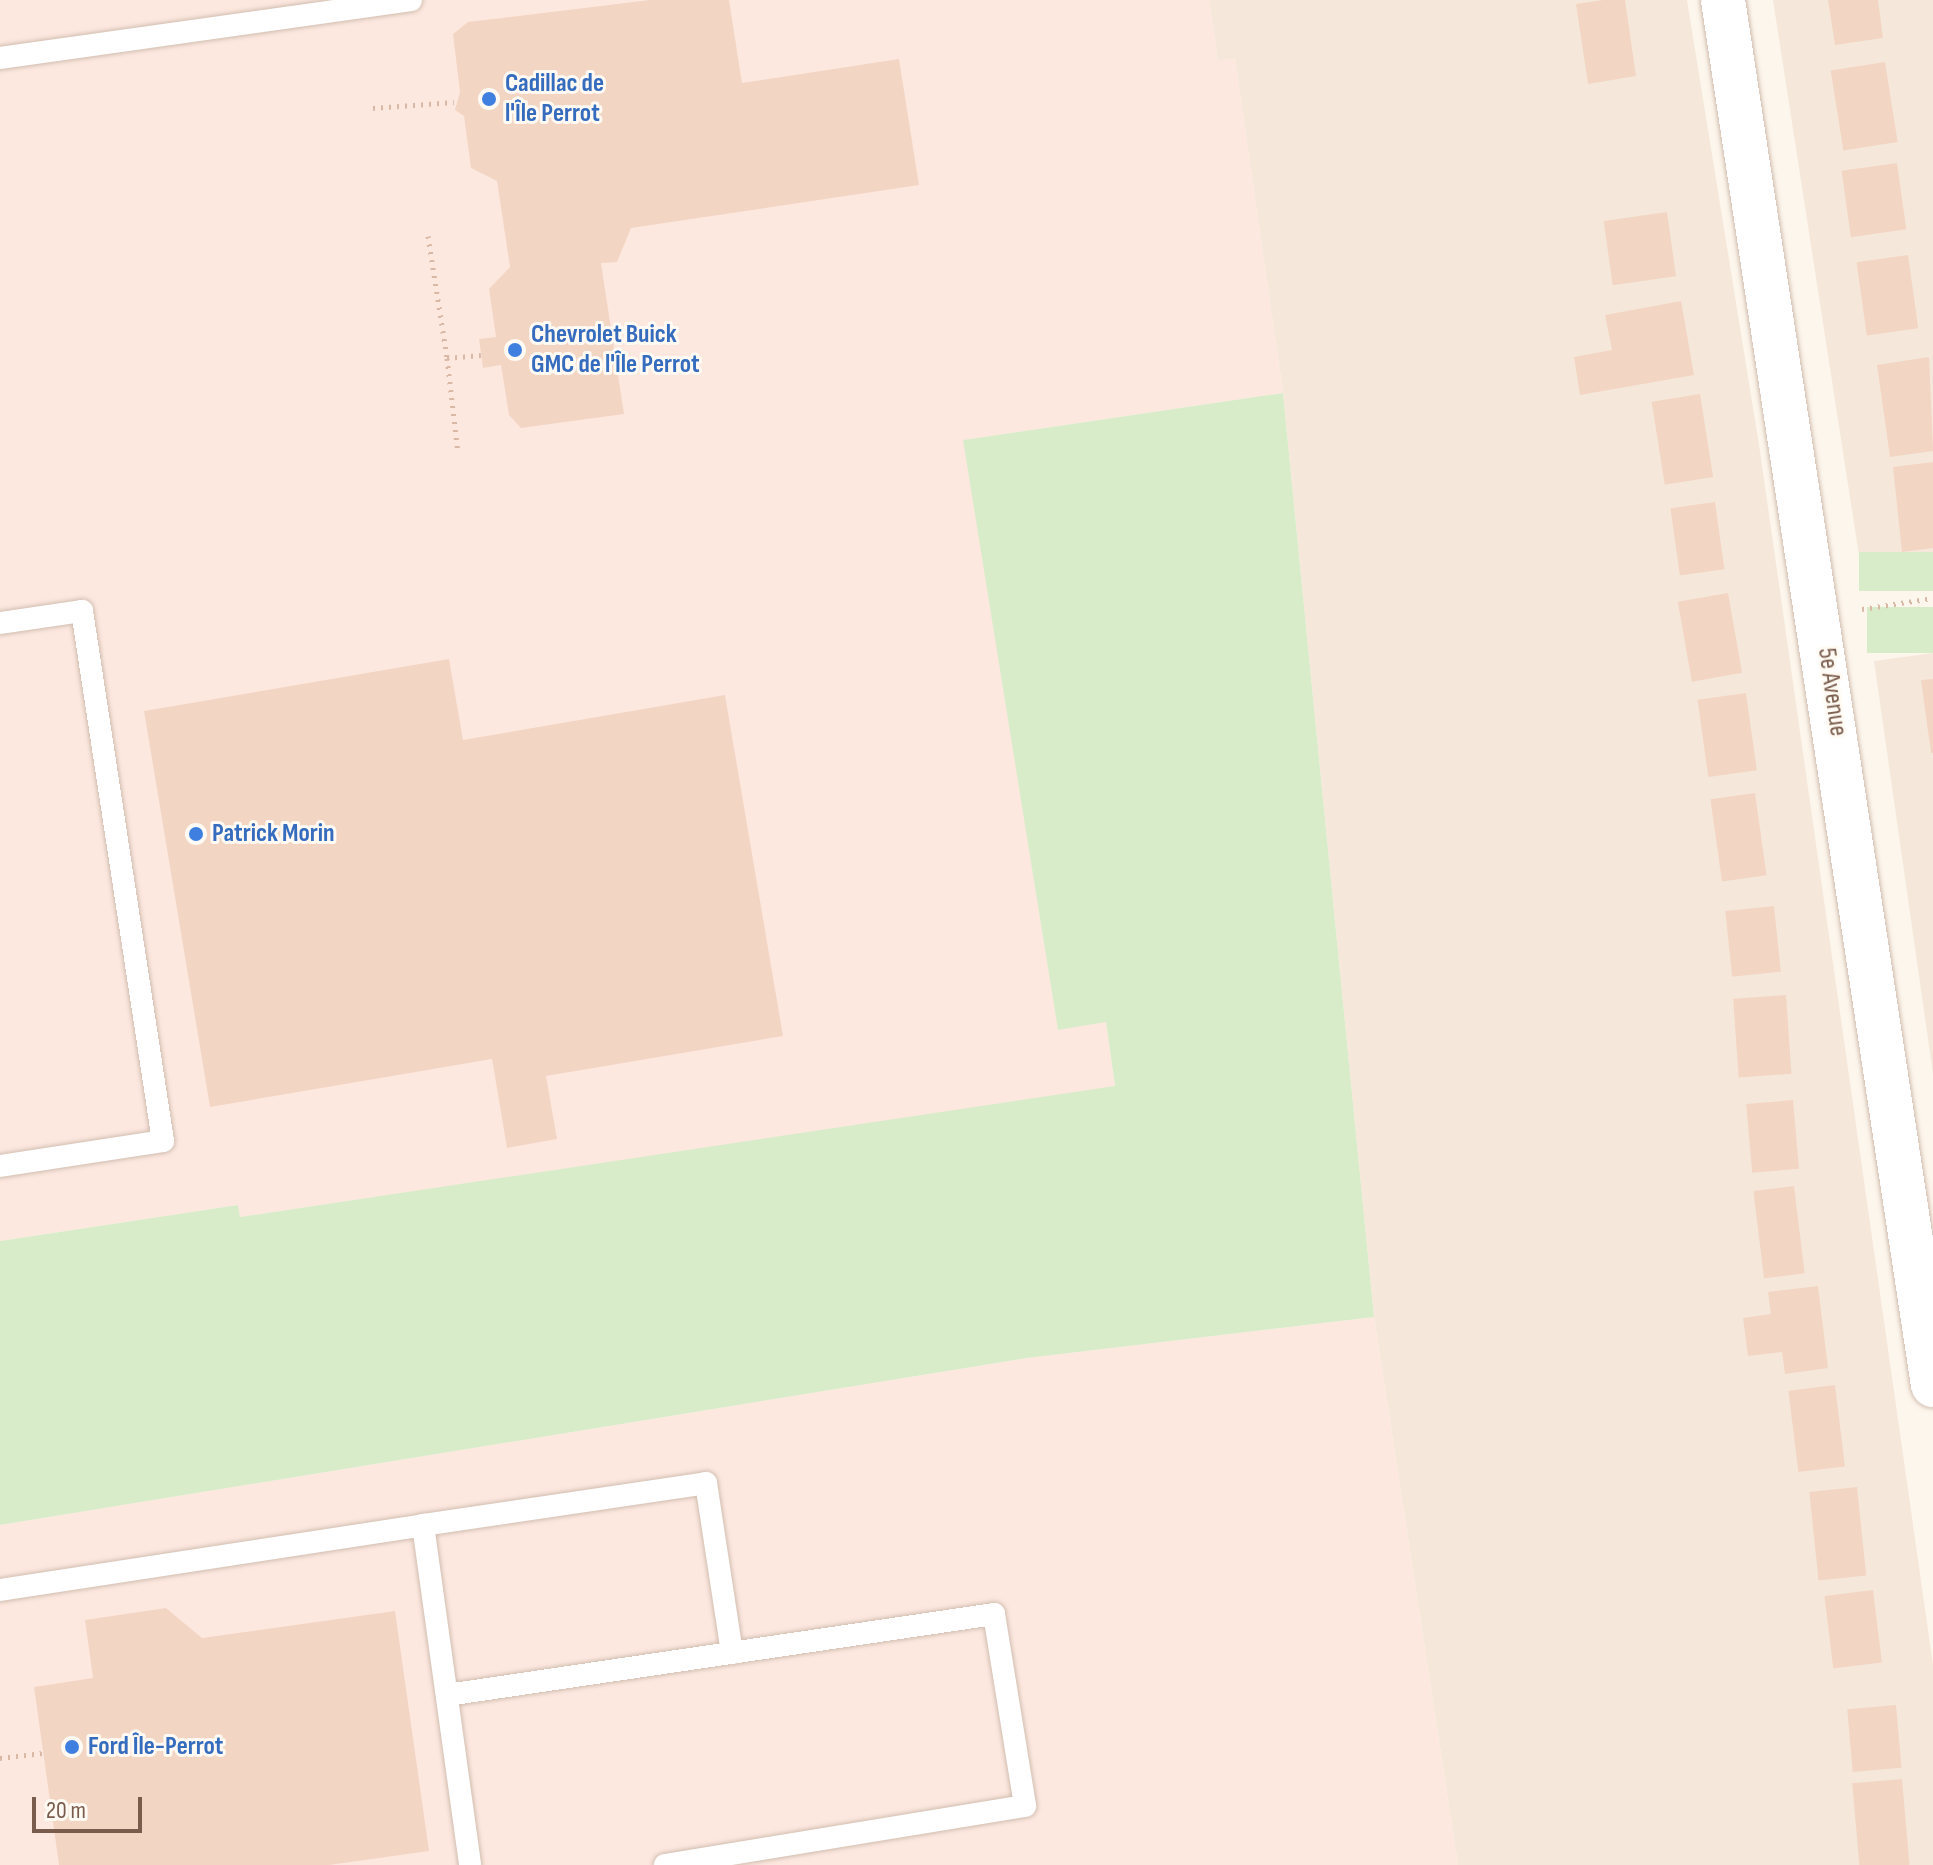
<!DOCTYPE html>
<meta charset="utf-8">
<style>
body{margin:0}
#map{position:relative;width:1933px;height:1865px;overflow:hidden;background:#fdf6ec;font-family:"Sofia Sans Condensed",sans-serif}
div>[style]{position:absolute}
.residential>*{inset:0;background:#f5e8da}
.commercial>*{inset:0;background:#fde8e0}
.green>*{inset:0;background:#d8ecc9;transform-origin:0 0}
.building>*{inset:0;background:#f3d5c3;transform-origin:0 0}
.path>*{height:5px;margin-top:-2.5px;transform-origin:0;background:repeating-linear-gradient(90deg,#d9b8a5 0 2px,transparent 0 8px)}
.roads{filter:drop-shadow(0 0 2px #d1beb0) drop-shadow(0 0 2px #d1beb0)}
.service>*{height:22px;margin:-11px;padding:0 11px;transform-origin:11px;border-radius:11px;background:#fff}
.tertiary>*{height:44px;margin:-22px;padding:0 22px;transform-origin:22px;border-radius:22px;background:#fff}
.dots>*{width:22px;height:22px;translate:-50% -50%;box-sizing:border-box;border:4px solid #fffaf3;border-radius:50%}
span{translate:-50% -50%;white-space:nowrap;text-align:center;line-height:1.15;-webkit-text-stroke:6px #fffaf3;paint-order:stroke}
.shop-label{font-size:26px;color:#366cbe;font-weight:700}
.left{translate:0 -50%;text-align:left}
.street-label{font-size:26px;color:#7a5c4d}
.scale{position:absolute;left:32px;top:1797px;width:110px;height:36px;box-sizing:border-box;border:4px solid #7a5c4d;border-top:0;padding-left:10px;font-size:24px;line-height:28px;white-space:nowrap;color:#7a5c4d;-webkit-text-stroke:6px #fffaf3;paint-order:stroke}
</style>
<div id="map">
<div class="residential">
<div style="clip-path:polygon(1209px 0,1687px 0,1760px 451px,1933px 1665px,1933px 1865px,1458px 1865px,1374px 1317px,1283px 393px,1235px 59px,1218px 62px)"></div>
<div style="clip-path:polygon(1773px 0,1933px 0,1933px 552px,1860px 562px)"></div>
<div style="clip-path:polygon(1933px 653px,1933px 1074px,1874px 661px)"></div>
</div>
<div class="commercial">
<div style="clip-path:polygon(0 0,1209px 0,1218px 61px,1235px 58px,1283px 393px,964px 440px,1058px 1029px,1106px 1022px,1115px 1087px,240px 1217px,238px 1205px,0 1241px)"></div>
<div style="clip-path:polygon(1374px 1317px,1458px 1865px,0 1865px,0 1525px,1027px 1358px)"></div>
</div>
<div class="green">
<div style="clip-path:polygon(1283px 393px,1374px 1317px,1027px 1358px,0 1525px,0 1241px,238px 1205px,240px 1217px,1115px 1086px,1106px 1022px,1058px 1030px,963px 440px)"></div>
<div style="left:1933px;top:552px;width:39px;height:74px;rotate:90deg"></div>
<div style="left:1933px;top:607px;width:46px;height:66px;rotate:90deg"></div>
</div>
<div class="building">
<div style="clip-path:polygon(650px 0,729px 0,742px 83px,899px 59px,919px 185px,631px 228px,617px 262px,601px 263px,624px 414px,521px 428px,509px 415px,501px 365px,483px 368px,479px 339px,496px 337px,489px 289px,510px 267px,497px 181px,471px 168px,464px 116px,455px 110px,460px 92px,453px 34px,468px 22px)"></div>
<div style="clip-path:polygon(1603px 0,1625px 0,1636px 76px,1588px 84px,1576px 4px)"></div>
<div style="clip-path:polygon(1828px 0,1878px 0,1883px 38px,1835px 45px)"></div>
<div style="left:1885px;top:62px;width:81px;height:55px;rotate:81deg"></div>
<div style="left:1897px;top:163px;width:67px;height:56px;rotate:82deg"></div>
<div style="left:1667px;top:212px;width:65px;height:64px;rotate:82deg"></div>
<div style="left:1908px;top:255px;width:74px;height:52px;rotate:82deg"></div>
<div style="clip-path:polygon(1681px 301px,1694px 375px,1580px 395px,1574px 357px,1612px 350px,1605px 315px)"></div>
<div style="clip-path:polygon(1929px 357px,1933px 451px,1890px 457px,1877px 365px)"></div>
<div style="left:1700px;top:394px;width:84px;height:49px;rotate:81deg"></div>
<div style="clip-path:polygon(1933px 462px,1933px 548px,1902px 552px,1893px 467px)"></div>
<div style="left:1715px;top:502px;width:68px;height:45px;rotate:82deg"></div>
<div style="left:1728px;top:593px;width:81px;height:51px;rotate:80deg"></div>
<div style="clip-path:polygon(449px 659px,463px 740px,725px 695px,783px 1036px,546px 1076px,557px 1139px,507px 1148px,492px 1059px,210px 1107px,144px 711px)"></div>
<div style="clip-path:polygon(1933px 679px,1933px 753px,1931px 753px,1921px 680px)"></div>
<div style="left:1746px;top:693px;width:78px;height:49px;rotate:82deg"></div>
<div style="left:1755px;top:793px;width:83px;height:45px;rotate:82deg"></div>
<div style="left:1774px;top:906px;width:66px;height:49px;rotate:84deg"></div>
<div style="left:1786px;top:995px;width:79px;height:53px;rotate:86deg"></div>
<div style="left:1793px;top:1100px;width:69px;height:47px;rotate:85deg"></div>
<div style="left:1794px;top:1186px;width:88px;height:41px;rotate:83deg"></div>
<div style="clip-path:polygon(1818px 1286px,1828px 1368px,1785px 1374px,1782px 1352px,1748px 1356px,1743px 1318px,1771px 1314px,1768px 1292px)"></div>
<div style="left:1835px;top:1385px;width:82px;height:47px;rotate:83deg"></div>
<div style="left:1857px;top:1487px;width:89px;height:48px;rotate:84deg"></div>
<div style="left:1873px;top:1590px;width:73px;height:49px;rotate:83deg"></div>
<div style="clip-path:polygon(166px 1608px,202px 1638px,395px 1611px,429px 1851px,329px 1865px,59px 1865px,34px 1687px,93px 1678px,85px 1620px)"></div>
<div style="left:1896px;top:1705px;width:63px;height:49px;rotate:85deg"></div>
<div style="left:1902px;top:1779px;width:86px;height:50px;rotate:85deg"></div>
</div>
<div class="path">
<div style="left:373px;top:108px;width:81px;rotate:-4.2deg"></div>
<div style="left:428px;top:236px;width:123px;rotate:81.1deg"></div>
<div style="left:447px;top:358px;width:34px;rotate:-5deg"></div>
<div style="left:447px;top:358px;width:96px;rotate:83.4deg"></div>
<div style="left:1862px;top:609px;width:72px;rotate:-8.8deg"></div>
<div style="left:0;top:1758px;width:43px;rotate:-6.6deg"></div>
</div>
<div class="roads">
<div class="service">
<div style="left:0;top:58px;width:415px;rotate:-8deg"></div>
<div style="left:0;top:623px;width:83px;rotate:-8.3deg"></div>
<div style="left:82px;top:611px;width:536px;rotate:81.31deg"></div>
<div style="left:163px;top:1141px;width:165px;rotate:171.3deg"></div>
<div style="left:423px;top:1525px;width:286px;rotate:-8.4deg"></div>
<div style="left:706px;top:1483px;width:172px;rotate:81.3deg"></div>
<div style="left:0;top:1590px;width:428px;rotate:-8.7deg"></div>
<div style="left:423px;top:1525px;width:343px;rotate:82.1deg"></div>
<div style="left:447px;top:1695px;width:553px;rotate:-8.42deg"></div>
<div style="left:994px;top:1614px;width:194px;rotate:80.8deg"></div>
<div style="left:1025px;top:1806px;width:365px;rotate:170.7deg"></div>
</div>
<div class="tertiary">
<div style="left:1723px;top:0;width:1401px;rotate:81.38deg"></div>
</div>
</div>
<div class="dots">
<div style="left:489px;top:99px;background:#3f7fe0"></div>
<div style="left:515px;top:350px;background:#3f7fe0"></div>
<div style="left:196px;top:834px;background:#3f7fe0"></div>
<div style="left:72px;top:1747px;background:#3f7fe0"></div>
</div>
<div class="shop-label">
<span class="left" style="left:505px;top:99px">Cadillac de<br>l'Île Perrot</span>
<span class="left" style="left:531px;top:350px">Chevrolet Buick<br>GMC de l'Île Perrot</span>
<span class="left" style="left:212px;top:834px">Patrick Morin</span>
<span class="left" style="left:88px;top:1747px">Ford Île-Perrot</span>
</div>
<div class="street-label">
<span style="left:1832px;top:692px;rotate:82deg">5e Avenue</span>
</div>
<div class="scale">20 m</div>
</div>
